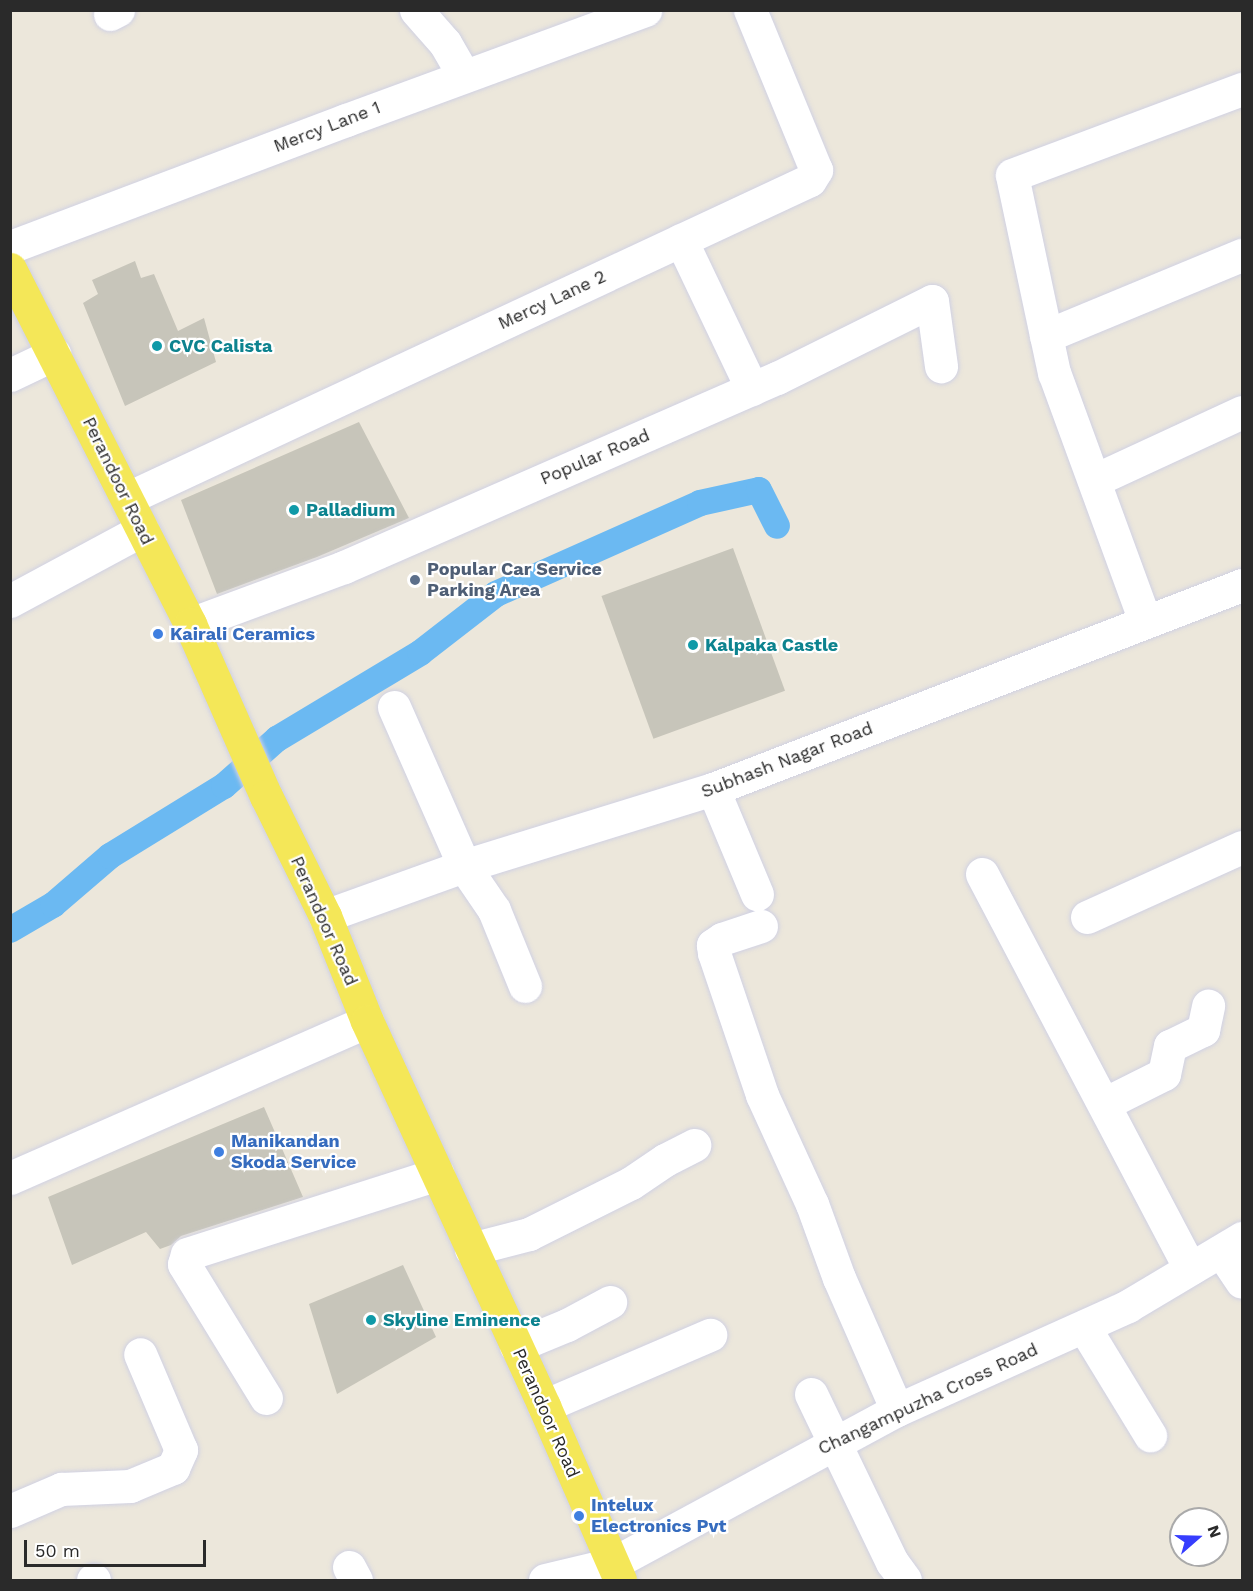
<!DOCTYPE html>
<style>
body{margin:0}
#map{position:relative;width:1253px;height:1591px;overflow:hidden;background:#ece7db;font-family:"Work Sans",sans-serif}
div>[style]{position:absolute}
.canal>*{height:26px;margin:-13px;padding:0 13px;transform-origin:13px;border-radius:13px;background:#6bb9f2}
.building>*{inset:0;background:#c7c5ba;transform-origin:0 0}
.roads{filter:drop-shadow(0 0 2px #d0d1e3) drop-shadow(0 0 2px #d0d1e3)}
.minor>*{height:33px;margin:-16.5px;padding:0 16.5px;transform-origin:16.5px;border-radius:16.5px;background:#fff}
.major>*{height:33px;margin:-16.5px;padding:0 16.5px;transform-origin:16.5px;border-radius:16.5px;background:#f4e758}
.dots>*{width:16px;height:16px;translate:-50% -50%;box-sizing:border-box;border:3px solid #fff;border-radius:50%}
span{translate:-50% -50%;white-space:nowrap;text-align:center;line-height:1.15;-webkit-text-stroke:4.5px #fff;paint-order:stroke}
.street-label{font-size:18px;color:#2a2a2a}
.culture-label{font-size:18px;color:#0d838f;font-weight:700}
.left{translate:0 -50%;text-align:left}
.service-label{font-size:18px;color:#4e5e75;font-weight:700}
.shop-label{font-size:18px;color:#366cbe;font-weight:700}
.frame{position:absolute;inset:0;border:12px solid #2a2a2a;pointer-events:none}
.north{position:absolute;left:1169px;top:1507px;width:60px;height:60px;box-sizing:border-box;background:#fff;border:2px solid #aaa;border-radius:50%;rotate:70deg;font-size:16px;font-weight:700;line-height:24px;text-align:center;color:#2a2a2a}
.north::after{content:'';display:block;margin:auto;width:21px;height:27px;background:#363dfe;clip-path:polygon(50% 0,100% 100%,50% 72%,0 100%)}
.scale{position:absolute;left:24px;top:1540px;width:182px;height:27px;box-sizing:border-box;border:3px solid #2a2a2a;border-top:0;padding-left:8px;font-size:18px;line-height:21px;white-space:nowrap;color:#2a2a2a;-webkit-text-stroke:4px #fff;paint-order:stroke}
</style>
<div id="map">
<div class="canal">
<div style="left:10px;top:930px;width:50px;rotate:-30.2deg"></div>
<div style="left:53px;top:905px;width:75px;rotate:-40.7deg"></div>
<div style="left:110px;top:856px;width:134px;rotate:-31.6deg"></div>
<div style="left:224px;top:786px;width:71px;rotate:-41.6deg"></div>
<div style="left:277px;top:739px;width:167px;rotate:-31deg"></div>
<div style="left:420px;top:653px;width:96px;rotate:-37.8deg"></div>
<div style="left:496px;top:594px;width:223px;rotate:-24deg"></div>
<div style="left:700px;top:503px;width:60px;rotate:-12.4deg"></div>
<div style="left:759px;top:490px;width:40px;rotate:63.4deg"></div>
</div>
<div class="building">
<div style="clip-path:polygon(135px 261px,141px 278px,154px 274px,178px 331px,204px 318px,216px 362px,125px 406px,83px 303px,98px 294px,92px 280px)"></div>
<div style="clip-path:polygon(359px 422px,409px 518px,317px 557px,217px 594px,181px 500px)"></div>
<div style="left:733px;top:548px;width:152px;height:140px;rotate:70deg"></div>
<div style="clip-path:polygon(264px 1107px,303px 1197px,181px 1236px,171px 1245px,160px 1249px,146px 1232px,72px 1265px,48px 1197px)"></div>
<div style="clip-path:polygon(403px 1265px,436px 1337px,337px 1394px,309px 1304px)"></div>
</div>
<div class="roads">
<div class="minor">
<div style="left:416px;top:10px;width:44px;rotate:48.7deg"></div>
<div style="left:445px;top:43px;width:38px;rotate:60deg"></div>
<div style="left:110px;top:14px;width:9px;rotate:-27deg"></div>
<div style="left:681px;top:240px;width:165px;rotate:64.5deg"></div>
<div style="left:10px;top:247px;width:359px;rotate:-20.7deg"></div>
<div style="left:346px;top:120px;width:319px;rotate:-20.2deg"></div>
<div style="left:1046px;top:336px;width:212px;rotate:-22.5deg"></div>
<div style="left:10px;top:375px;width:49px;rotate:-25.5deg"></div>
<div style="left:1095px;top:480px;width:162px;rotate:-24.8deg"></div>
<div style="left:128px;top:498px;width:752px;rotate:-25deg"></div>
<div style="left:810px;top:180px;width:12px;rotate:-59deg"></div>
<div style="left:816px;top:170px;width:173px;rotate:-112.4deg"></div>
<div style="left:10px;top:601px;width:150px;rotate:-28.3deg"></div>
<div style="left:1145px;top:621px;width:264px;rotate:-110.1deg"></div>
<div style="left:1054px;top:373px;width:202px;rotate:-102deg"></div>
<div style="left:1012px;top:175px;width:246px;rotate:-20.5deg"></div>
<div style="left:190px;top:624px;width:164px;rotate:-20.3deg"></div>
<div style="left:344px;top:567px;width:472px;rotate:-23.6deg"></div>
<div style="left:777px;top:378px;width:173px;rotate:-26.4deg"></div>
<div style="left:932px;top:301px;width:66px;rotate:82.1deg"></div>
<div style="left:394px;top:707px;width:174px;rotate:66.2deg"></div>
<div style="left:464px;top:866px;width:53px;rotate:55.7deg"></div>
<div style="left:494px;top:910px;width:82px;rotate:67.8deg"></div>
<div style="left:713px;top:789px;width:114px;rotate:67.3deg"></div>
<div style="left:982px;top:874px;width:446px;rotate:62.2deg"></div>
<div style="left:325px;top:916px;width:148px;rotate:-19.8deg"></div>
<div style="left:464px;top:866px;width:261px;rotate:-17.2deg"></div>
<div style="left:713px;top:789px;width:567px;rotate:-21.09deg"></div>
<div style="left:1087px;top:917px;width:170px;rotate:-24.3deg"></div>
<div style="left:761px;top:926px;width:41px;rotate:161.6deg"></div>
<div style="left:722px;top:939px;width:11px;rotate:146deg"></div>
<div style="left:713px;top:945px;width:8px;rotate:83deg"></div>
<div style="left:714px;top:953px;width:150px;rotate:71.3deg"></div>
<div style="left:762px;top:1095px;width:120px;rotate:65.4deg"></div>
<div style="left:812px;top:1204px;width:79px;rotate:70deg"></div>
<div style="left:839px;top:1278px;width:144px;rotate:66.3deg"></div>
<div style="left:1104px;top:1104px;width:67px;rotate:-26.6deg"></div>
<div style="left:1164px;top:1074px;width:29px;rotate:-78deg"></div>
<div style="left:1170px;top:1046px;width:37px;rotate:-26deg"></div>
<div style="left:1203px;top:1030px;width:25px;rotate:-78deg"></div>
<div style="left:10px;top:1178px;width:390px;rotate:-23.7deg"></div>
<div style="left:471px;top:1249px;width:60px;rotate:-14.5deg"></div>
<div style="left:529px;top:1234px;width:114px;rotate:-26.6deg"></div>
<div style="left:631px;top:1183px;width:41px;rotate:-34.1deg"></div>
<div style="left:665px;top:1160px;width:33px;rotate:-27deg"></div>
<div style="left:1221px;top:1251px;width:37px;rotate:56deg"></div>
<div style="left:1084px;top:1327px;width:127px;rotate:58.6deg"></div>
<div style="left:516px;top:1346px;width:55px;rotate:-22.4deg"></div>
<div style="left:567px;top:1325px;width:49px;rotate:-28.1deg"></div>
<div style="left:811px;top:1394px;width:187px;rotate:64.3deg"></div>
<div style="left:892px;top:1562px;width:22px;rotate:54deg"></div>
<div style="left:266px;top:1398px;width:157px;rotate:-121.5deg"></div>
<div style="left:184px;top:1264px;width:10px;rotate:-73deg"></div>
<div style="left:187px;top:1254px;width:263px;rotate:-17.7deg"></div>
<div style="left:544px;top:1406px;width:181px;rotate:-23.2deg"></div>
<div style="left:10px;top:1511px;width:56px;rotate:-23.3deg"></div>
<div style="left:61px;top:1489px;width:69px;rotate:-2.5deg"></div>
<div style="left:130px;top:1486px;width:47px;rotate:-22.7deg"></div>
<div style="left:173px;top:1468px;width:20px;rotate:-66deg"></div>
<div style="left:181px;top:1450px;width:104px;rotate:-113.1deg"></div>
<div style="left:349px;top:1567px;width:15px;rotate:62deg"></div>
<div style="left:93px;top:1580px;width:1px"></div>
<div style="left:545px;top:1580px;width:69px;rotate:-13.4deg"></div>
<div style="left:612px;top:1564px;width:324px;rotate:-28.4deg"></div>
<div style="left:897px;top:1410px;width:253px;rotate:-24.2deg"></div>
<div style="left:1128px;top:1306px;width:133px;rotate:-30.8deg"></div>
</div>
<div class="major">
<div style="left:10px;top:269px;width:398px;rotate:63.1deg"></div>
<div style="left:190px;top:624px;width:188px;rotate:66.2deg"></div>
<div style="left:266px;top:796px;width:134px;rotate:63.8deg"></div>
<div style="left:325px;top:916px;width:113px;rotate:68.2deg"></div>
<div style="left:367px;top:1021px;width:424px;rotate:65.3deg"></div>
<div style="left:544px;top:1406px;width:190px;rotate:66.4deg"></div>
</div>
</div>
<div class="dots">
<div style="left:157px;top:346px;background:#0f9aa8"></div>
<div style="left:294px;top:510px;background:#0f9aa8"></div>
<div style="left:415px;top:580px;background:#5c6f8a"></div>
<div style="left:158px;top:634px;background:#3f7fe0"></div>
<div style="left:693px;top:645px;background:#0f9aa8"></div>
<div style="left:219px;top:1152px;background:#3f7fe0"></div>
<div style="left:371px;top:1320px;background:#0f9aa8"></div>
<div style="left:579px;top:1516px;background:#3f7fe0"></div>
</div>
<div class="street-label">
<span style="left:327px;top:127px;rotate:-21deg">Mercy Lane 1</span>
<span style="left:552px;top:300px;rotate:-25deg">Mercy Lane 2</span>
<span style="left:595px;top:457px;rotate:-23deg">Popular Road</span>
<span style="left:118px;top:481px;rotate:64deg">Perandoor Road</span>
<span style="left:787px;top:760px;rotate:-21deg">Subhash Nagar Road</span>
<span style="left:324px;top:921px;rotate:66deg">Perandoor Road</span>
<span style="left:928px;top:1399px;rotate:-25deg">Changampuzha Cross Road</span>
<span style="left:546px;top:1413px;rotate:66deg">Perandoor Road</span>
</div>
<div class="culture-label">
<span class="left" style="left:169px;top:346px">CVC Calista</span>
<span class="left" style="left:306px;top:510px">Palladium</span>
<span class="left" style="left:705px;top:645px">Kalpaka Castle</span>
<span class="left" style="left:383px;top:1320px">Skyline Eminence</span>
</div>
<div class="service-label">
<span class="left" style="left:427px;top:580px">Popular Car Service<br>Parking Area</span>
</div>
<div class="shop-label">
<span class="left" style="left:170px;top:634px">Kairali Ceramics</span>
<span class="left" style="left:231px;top:1152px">Manikandan<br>Skoda Service</span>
<span class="left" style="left:591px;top:1516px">Intelux<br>Electronics Pvt</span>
</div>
<div class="frame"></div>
<div class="north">N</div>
<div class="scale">50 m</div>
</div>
